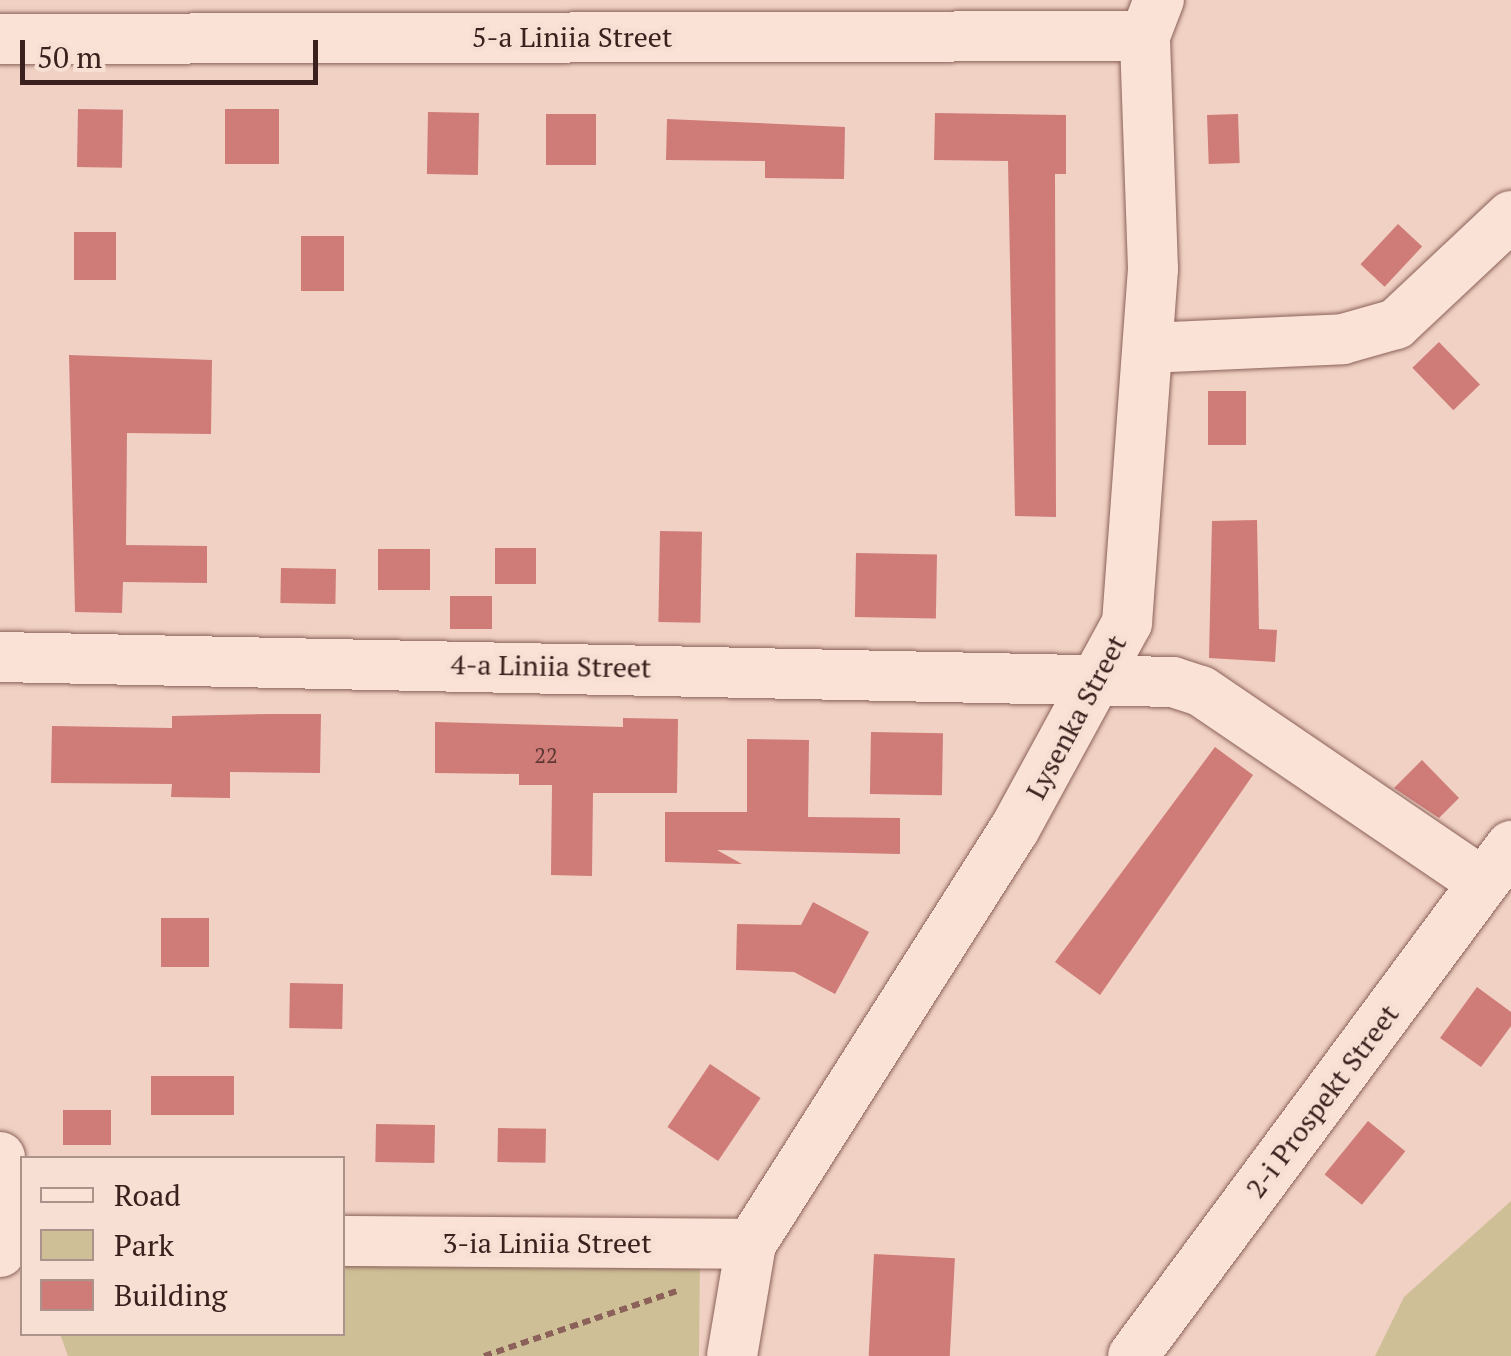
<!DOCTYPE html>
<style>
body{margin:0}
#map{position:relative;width:1511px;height:1356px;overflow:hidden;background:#f0d1c3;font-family:"PT Serif",serif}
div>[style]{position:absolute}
.green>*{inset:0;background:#cebf97}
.building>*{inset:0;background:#cf7b78;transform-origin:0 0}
.path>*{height:6px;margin-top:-3px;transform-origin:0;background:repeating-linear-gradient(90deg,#8b6159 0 8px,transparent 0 13px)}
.roads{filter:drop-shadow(0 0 2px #8b6159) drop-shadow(0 0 2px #8b6159)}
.minor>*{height:50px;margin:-25px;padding:0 25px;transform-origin:25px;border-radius:25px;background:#fae2d7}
span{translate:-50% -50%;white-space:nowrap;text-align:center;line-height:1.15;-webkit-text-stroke:9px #f7dfd3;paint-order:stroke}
.number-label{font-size:22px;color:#5f3834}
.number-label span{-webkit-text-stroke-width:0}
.street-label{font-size:28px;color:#3a211e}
.legend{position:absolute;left:20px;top:1156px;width:325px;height:180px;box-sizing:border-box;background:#f7dfd3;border:2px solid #ab938b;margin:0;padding:12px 18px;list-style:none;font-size:30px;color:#3a211e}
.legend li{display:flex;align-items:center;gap:20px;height:50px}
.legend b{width:50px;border:2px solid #ab938b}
.scale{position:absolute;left:20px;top:40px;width:298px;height:45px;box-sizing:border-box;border:5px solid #3a211e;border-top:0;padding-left:12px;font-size:30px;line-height:35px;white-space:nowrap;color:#3a211e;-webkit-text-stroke:8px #f7dfd3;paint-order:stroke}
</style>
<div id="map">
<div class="green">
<div style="clip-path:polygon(1511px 1201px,1511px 1356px,1375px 1356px,1404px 1297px)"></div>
<div style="clip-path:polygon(343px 1256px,700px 1256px,699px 1356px,68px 1356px,60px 1334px,342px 1334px)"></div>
</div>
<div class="building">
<div style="left:78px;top:109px;width:45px;height:58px;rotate:1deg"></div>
<div style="left:225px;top:109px;width:54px;height:55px"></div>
<div style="left:428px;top:112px;width:51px;height:62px;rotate:1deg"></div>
<div style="clip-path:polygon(935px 113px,1066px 115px,1066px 174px,1055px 174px,1056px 517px,1015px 516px,1008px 161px,934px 160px)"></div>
<div style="left:546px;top:114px;width:50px;height:51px"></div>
<div style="left:1238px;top:114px;width:49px;height:31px;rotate:88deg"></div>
<div style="clip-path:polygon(667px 119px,845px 127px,844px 179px,765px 178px,765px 161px,666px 160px)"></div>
<div style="left:1398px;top:224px;width:33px;height:55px;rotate:43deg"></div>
<div style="left:74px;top:232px;width:42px;height:48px"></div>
<div style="left:301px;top:236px;width:43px;height:55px"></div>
<div style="left:1439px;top:342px;width:59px;height:37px;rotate:46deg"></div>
<div style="clip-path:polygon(69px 355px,212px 360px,211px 434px,127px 433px,126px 545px,207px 546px,207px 583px,123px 582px,122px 613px,75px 612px)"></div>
<div style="left:1208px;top:391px;width:38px;height:54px"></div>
<div style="clip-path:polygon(1257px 520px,1259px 629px,1277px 630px,1275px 662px,1209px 658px,1212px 521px)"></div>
<div style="left:660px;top:531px;width:42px;height:91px;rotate:1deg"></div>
<div style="left:495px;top:548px;width:41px;height:36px"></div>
<div style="left:378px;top:549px;width:52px;height:41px"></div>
<div style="left:856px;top:553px;width:81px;height:64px;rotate:1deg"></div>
<div style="left:281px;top:568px;width:55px;height:35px;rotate:1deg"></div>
<div style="left:450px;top:596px;width:42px;height:33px"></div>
<div style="clip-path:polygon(272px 714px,321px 714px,320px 773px,230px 772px,230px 798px,171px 797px,172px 784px,51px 783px,52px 726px,172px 728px,172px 716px)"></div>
<div style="clip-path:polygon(623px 718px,678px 719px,677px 793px,593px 793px,592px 876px,551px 875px,552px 785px,519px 785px,519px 774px,435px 773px,435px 722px,623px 727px)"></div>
<div style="left:871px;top:732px;width:72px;height:62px;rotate:1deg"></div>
<div style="clip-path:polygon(747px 739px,809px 740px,808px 817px,900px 818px,900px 854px,717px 850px,742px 864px,665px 862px,665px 812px,747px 812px)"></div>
<div style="clip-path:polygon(1215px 747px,1253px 775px,1100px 995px,1055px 962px)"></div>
<div style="clip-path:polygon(1422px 760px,1459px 798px,1439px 818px,1394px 788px)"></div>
<div style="clip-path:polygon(813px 902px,869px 932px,835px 994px,794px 972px,736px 970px,737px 924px,801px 925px)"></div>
<div style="left:161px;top:918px;width:48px;height:49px"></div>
<div style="left:290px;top:983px;width:53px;height:45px;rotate:1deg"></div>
<div style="clip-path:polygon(1477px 987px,1511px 1012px,1511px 1026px,1481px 1067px,1440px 1038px)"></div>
<div style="left:710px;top:1064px;width:61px;height:76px;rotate:34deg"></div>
<div style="left:151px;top:1076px;width:83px;height:39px"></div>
<div style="left:63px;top:1110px;width:48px;height:35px"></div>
<div style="left:1368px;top:1121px;width:48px;height:69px;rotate:39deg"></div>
<div style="left:376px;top:1124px;width:59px;height:38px;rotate:1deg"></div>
<div style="left:498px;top:1128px;width:48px;height:34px;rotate:1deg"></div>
<div style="left:874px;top:1254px;width:81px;height:102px;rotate:3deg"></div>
</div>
<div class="path">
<div style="left:484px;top:1356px;width:204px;rotate:-18.6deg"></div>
</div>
<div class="roads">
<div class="minor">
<div style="left:0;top:39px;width:1145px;rotate:-0.15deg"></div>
<div style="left:1148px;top:348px;width:195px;rotate:-2.6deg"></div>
<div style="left:1343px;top:339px;width:55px;rotate:-15.8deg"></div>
<div style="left:1396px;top:324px;width:158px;rotate:-43.2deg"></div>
<div style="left:0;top:657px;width:1173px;rotate:1.22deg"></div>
<div style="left:1173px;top:682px;width:29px;rotate:18deg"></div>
<div style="left:1201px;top:691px;width:341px;rotate:34.2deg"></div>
<div style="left:0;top:1157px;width:95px;rotate:90deg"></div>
<div style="left:342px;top:1241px;width:409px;rotate:0.4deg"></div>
<div style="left:732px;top:1356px;width:114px;rotate:-80.4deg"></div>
<div style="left:751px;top:1244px;width:490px;rotate:-57.6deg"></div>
<div style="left:1014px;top:830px;width:236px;rotate:-61.4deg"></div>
<div style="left:1127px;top:623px;width:355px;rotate:-85.8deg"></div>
<div style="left:1153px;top:269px;width:233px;rotate:-92deg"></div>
<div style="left:1145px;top:36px;width:39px;rotate:-69deg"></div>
<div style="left:1133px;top:1356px;width:635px;rotate:-53.46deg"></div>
</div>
</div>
<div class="number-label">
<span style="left:546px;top:755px">22</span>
</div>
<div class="street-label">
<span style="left:572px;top:37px">5-a Liniia Street</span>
<span style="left:551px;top:666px;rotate:1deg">4-a Liniia Street</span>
<span style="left:1076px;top:717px;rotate:-62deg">Lysenka Street</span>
<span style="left:1322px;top:1101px;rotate:-53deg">2-i Prospekt Street</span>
<span style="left:547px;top:1243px">3-ia Liniia Street</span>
</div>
<ul class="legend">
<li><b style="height:12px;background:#fae2d7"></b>Road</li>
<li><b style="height:28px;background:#cebf97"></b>Park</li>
<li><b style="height:28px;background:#cf7b78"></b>Building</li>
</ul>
<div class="scale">50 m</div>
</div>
